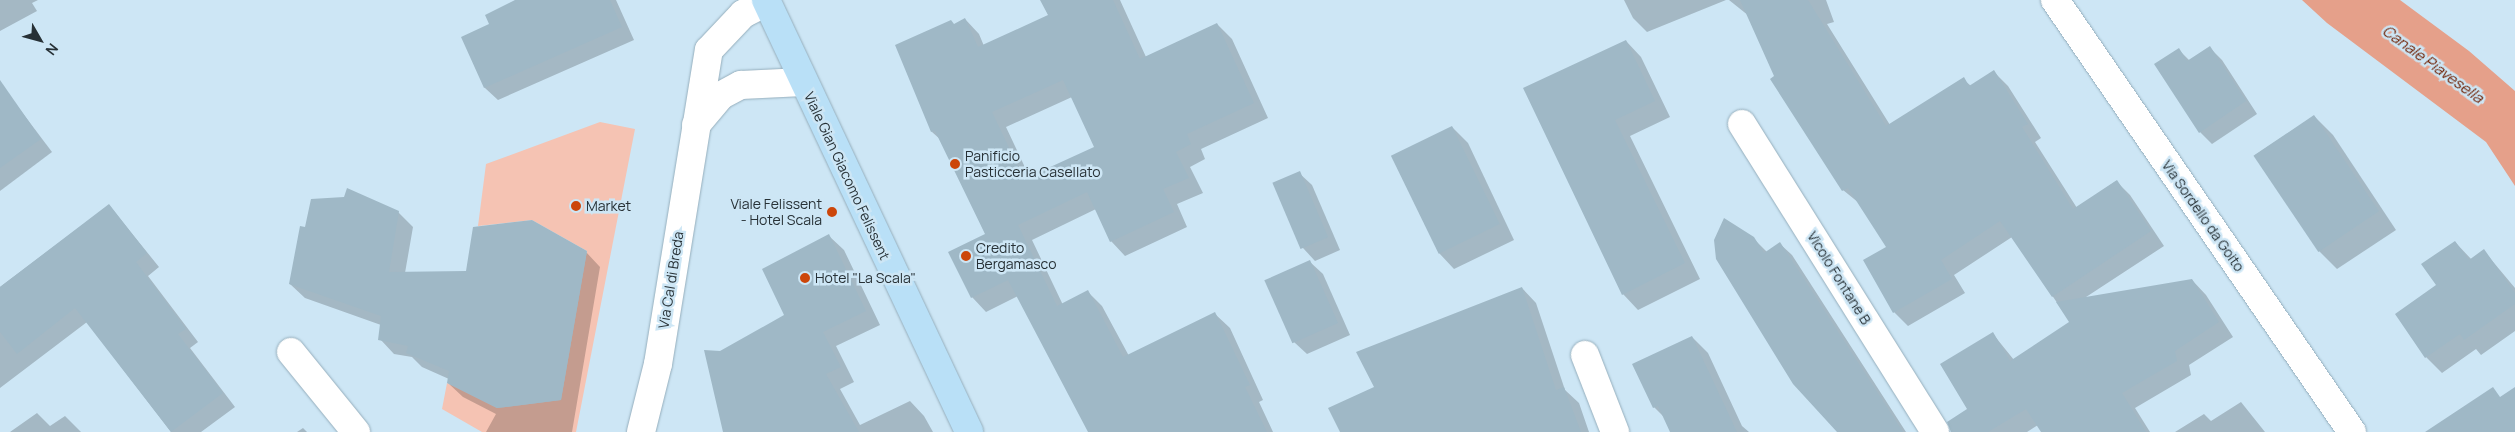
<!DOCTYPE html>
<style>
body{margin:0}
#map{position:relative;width:2515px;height:432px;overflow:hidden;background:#cde6f5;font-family:Manrope,sans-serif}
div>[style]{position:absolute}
.green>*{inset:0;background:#f5c3b3}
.water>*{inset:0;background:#e5a08a}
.shadow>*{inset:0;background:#0003}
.building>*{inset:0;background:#9fb8c6;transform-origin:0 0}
.roads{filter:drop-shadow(0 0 1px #95aebc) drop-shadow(0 0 1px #95aebc)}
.minor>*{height:28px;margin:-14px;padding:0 14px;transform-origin:14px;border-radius:14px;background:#fff}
.tertiary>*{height:28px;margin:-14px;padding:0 14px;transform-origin:14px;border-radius:14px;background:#fff}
.primary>*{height:28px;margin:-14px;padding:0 14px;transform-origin:14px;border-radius:14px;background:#b9e0f7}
.dots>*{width:14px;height:14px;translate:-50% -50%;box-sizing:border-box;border:2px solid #cde6f5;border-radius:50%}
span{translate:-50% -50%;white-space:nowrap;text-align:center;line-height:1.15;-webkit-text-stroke:5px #cde6f5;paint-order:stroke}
.poi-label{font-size:14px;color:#273136}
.left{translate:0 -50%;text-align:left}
.right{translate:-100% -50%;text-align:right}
.street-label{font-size:14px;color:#273136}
.water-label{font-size:15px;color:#6d1e00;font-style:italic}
.north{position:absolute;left:15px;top:15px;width:50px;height:50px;-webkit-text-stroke:4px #cde6f5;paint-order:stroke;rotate:128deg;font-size:14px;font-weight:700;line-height:20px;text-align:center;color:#273136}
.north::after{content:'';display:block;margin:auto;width:18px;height:22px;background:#273136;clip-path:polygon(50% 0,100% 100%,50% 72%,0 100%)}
</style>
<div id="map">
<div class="green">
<div style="clip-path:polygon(600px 122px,635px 129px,576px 432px,482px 432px,442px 409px,447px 383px,497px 408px,561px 400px,587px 251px,532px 220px,478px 226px,486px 164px)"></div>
</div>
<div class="water">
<div style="clip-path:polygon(2302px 0,2400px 0,2469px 51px,2515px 91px,2515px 186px,2486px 142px,2327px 23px)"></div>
</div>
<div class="shadow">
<div style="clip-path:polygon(0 0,38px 0,32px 3px,37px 11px,0 31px)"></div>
<div style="clip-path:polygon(518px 0,616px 0,634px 40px,498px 100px,485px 88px,463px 38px,491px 25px)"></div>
<div style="clip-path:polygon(evenodd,1041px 0,1120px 0,1146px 57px,1217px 24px,1232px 39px,1268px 118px,1201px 149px,1205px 159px,1190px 167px,1203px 193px,1177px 204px,1187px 227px,1125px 256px,1111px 241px,1096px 209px,1032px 240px,1063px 305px,1088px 292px,1102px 306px,1129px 356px,1215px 314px,1230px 328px,1263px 400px,1259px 402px,1273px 432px,1089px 432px,1018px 296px,986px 312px,972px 297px,986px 235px,941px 140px,932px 132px,955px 25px,965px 19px,979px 34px,984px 46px,1049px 16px,1041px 0,1072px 97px,1096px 148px,1030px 178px,1006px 127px,1072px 97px)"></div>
<div style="clip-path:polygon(1624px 0,1726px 0,1647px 32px,1633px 18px)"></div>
<div style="clip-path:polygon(1729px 0,1826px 0,1834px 22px,1827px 24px,1890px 125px,1963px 79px,1971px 86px,1994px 72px,2008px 86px,2041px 138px,2035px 142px,2077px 208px,2116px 181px,2130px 195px,2164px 246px,2083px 299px,2192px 280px,2206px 295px,2233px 337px,2189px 365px,2191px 375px,2135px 408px,2150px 432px,2042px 432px,2038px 425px,2027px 432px,1971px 432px,1968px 410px,1993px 334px,2014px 360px,2071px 323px,2012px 237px,1954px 275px,1965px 293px,1908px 326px,1894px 312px,1865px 260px,1888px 247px,1859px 203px,1843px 190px,1772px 79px,1776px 77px,1749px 16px)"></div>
<div style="clip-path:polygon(1626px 41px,1641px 57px,1670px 117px,1630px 136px,1700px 279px,1638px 310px,1623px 294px,1525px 88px)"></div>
<div style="clip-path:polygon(2210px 48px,2222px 60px,2257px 114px,2212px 144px,2200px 132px,2179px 50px,2190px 61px)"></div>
<div style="clip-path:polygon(6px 91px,52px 152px,0 191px,0 96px)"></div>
<div style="clip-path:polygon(2314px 116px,2333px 135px,2396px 230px,2337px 269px,2319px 251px,2255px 155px)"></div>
<div style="clip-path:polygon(1452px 127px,1468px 143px,1514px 240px,1454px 269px,1439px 253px)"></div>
<div style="clip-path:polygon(1299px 173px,1312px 185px,1340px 250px,1315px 261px,1303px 248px)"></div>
<div style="clip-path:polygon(109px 205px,159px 267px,148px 276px,198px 342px,190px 348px,235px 407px,201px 432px,171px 432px,87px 322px,0 388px,0 287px)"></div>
<div style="clip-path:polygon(398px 212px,413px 227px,405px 273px,467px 272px,586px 252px,600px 267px,572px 432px,486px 432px,496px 414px,463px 397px,448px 383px,449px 379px,422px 367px,412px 357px,394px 354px,380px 339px,381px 325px,305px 298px,290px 284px,306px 228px)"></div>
<div style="clip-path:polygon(829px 236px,844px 250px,880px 325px,836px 346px,854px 382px,840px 389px,860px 425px,910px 401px,924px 416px,933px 432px,724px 432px,720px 352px,786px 316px)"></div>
<div style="clip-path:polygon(1753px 238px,1767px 252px,1780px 244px,1792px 255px,1906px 432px,1839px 432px)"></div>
<div style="clip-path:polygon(2455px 242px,2472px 260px,2484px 251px,2515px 288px,2515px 331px,2481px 355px,2476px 349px,2442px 373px,2426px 357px,2437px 285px)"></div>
<div style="clip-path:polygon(1310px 262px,1323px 274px,1350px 335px,1307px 354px,1294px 342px)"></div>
<div style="clip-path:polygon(1522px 288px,1536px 303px,1565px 390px,1579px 403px,1589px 432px,1341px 432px,1376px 388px)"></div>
<div style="clip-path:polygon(1692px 337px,1708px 353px,1742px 426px,1749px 432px,1671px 432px,1664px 417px,1654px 407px)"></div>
<div style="clip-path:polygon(2241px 402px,2265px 432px,2175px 432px,2204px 414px,2211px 421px)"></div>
<div style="clip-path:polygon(37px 413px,50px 426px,65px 416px,81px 432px,10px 432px)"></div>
<div style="clip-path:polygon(303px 428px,307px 432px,297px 432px)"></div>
</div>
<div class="building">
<div style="clip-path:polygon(515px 0,610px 0,622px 27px,484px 88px,461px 37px,489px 24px,485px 15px)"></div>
<div style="clip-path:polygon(evenodd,1040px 0,1113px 0,1140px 59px,1217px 23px,1254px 103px,1187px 134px,1191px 144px,1176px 152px,1189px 178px,1163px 189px,1174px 212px,1110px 242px,1087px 192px,1018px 225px,1057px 306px,1088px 290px,1123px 357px,1215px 312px,1250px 385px,1245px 387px,1267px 432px,1088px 432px,1008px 280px,971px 298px,948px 252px,985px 234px,935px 131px,931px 132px,895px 45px,951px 20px,954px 24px,965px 18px,978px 47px,1048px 15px,1040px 0,1063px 80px,1094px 147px,1024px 179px,992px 112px,1063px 80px)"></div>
<div style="clip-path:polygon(1740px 0,1808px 0,1886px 126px,1964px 77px,1969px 86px,1994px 70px,2028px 124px,2022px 127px,2073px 209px,2117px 180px,2151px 231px,2052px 297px,2000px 221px,1941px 260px,1952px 279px,1893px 313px,1863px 260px,1886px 247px,1848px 188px,1842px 191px,1770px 79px,1774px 76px)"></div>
<div style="clip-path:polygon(1626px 40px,1655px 101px,1615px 120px,1685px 263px,1622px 295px,1523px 88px)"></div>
<div style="clip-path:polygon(2210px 46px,2246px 101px,2199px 133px,2154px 64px,2179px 48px,2187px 61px)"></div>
<div style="clip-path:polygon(0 80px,41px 139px,0 168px)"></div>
<div style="left:2314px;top:115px;width:116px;height:73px;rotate:56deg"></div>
<div style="left:1452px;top:126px;width:109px;height:68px;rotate:64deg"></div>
<div style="left:1300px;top:171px;width:72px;height:30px;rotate:67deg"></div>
<div style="clip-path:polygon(347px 188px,399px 211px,389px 272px,466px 271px,473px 227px,532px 220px,587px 251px,561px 400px,497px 408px,447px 383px,449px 371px,406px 353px,408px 346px,378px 340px,381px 316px,289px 284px,300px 226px,305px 227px,311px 199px,344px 197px)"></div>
<div style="clip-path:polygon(109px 204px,147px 253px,136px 262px,186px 329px,178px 334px,223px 393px,171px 432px,75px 308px,17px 354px,0 332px,0 287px)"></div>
<div style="clip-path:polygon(1724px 218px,1754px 237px,1764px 253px,1780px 242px,1903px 432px,1837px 432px,1793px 384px,1716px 259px,1714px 240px)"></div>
<div style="clip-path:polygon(829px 234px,866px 311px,823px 332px,841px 367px,826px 374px,859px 432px,723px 432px,704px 350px,720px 351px,784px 315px,762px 269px)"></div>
<div style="clip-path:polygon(2455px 241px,2469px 260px,2484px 249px,2515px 293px,2515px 304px,2464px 340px,2460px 334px,2425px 358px,2395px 314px,2436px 285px,2421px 264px)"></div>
<div style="left:1310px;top:260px;width:69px;height:50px;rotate:66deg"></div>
<div style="clip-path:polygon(2192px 279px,2219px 322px,2175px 351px,2177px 361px,2122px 393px,2146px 432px,2041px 432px,2026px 409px,1988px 432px,1951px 432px,1947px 422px,1967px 409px,1940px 364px,1993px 332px,2010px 361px,2069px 322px,2056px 302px)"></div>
<div style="clip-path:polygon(1522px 287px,1556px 390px,1564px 387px,1581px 432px,1340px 432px,1328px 408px,1374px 387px,1356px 352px)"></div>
<div style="clip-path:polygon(1692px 336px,1737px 432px,1670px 432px,1658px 406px,1653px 408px,1632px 364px)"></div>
<div style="clip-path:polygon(2493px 387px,2500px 397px,2515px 387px,2515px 432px,2425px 432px)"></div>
</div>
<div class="roads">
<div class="minor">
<div style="left:2055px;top:0;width:524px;rotate:55.49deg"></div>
<div style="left:1742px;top:124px;width:363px;rotate:57.9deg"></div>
<div style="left:291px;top:352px;width:103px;rotate:50.9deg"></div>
<div style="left:1585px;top:355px;width:83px;rotate:68.7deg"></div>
</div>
<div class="tertiary">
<div style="left:696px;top:125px;width:38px;rotate:-50deg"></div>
<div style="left:720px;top:96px;width:24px;rotate:-28deg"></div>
<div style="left:741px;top:85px;width:62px;rotate:-2.8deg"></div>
<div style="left:641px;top:432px;width:70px;rotate:-76deg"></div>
<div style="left:658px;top:364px;width:318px;rotate:-80.8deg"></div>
<div style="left:709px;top:50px;width:50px;rotate:-46.6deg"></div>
<div style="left:743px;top:14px;width:27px;rotate:-27deg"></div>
</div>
<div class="primary">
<div style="left:766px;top:0;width:477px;rotate:64.8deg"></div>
</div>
</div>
<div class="dots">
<div style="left:955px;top:164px;background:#cc460a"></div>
<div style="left:576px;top:206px;background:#cc460a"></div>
<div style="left:832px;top:212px;background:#cc460a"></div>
<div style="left:966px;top:256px;background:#cc460a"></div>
<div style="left:805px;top:278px;background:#cc460a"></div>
</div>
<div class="poi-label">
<span class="left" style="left:965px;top:164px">Panificio<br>Pasticceria Casellato</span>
<span class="right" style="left:822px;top:212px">Viale Felissent<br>- Hotel Scala</span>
<span class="left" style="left:586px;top:206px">Market</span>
<span class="left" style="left:976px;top:256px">Credito<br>Bergamasco</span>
<span class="left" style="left:815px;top:278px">Hotel "La Scala"</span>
</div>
<div class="street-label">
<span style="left:847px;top:176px;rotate:65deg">Viale Gian Giacomo Felissent</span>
<span style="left:2203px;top:216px;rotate:55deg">Via Sordello da Goito</span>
<span style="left:1839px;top:278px;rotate:58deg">Vicolo Fontane B</span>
<span style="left:671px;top:280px;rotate:-81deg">Via Cal di Breda</span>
</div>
<div class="water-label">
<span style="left:2433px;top:64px;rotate:36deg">Canale Piavesella</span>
</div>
<div class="north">N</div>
</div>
